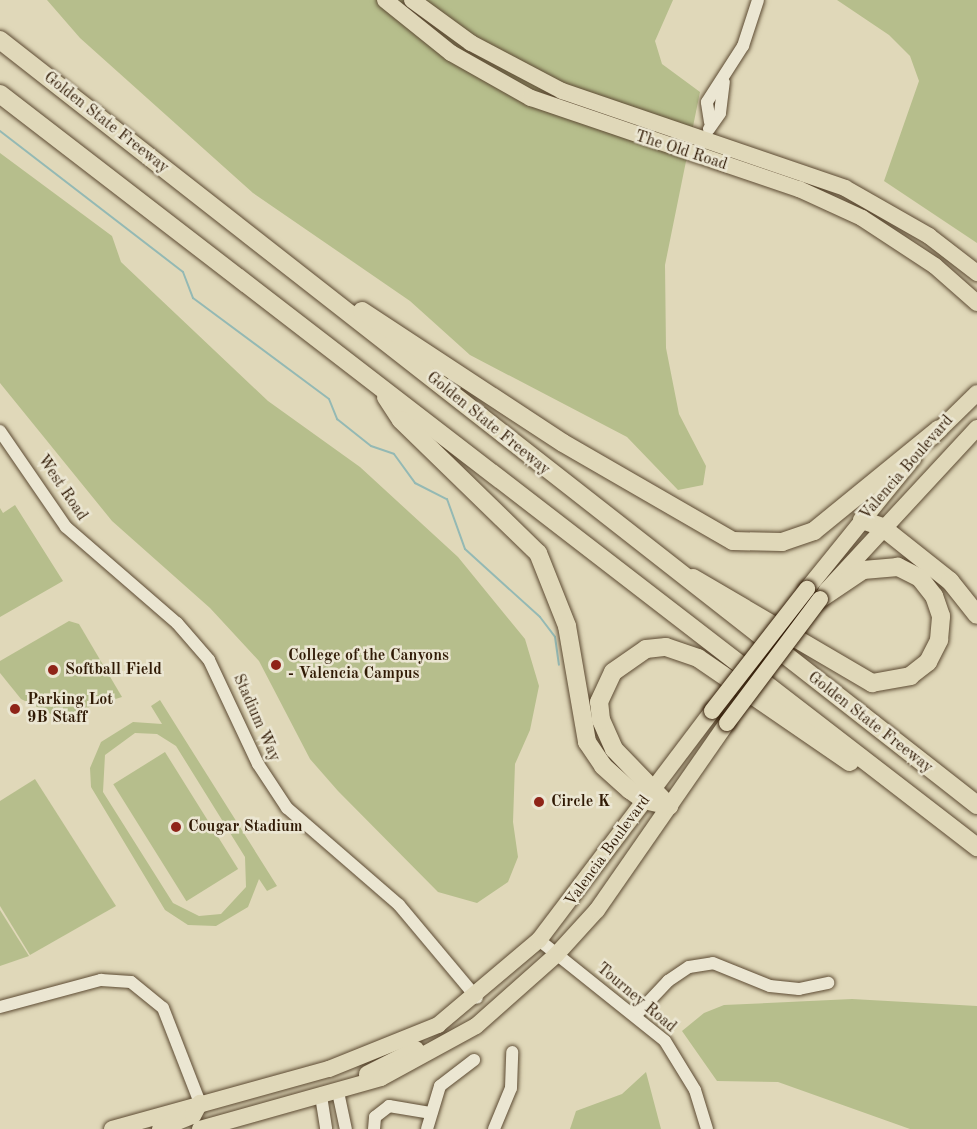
<!DOCTYPE html>
<style>
body{margin:0}
#map{position:relative;width:977px;height:1129px;overflow:hidden;background:#e0d8b9;font-family:"Old Standard TT",serif}
div>[style]{position:absolute}
.green>*{inset:0;background:#b6be8c;transform-origin:0 0}
.stream>*{height:2px;margin:-1px;padding:0 1px;transform-origin:1px;border-radius:1px;background:#94b9b4}
.roads{filter:drop-shadow(0 0 2px #5c4a32) drop-shadow(0 0 2px #5c4a32)}
.minor>*{height:12px;margin:-6px;padding:0 6px;transform-origin:6px;border-radius:6px;background:#ebe6d2}
.major>*{height:16px;margin:-8px;padding:0 8px;transform-origin:8px;border-radius:8px;background:#e0d8b9}
.highway>*{height:18px;margin:-9px;padding:0 9px;transform-origin:9px;border-radius:9px;background:#e0d8b9}
.bridges{filter:drop-shadow(0 0 2px #301a05) drop-shadow(0 0 2px #301a05)}
.major-bridge>*{height:16px;margin:-8px;padding:0 8px;transform-origin:8px;border-radius:8px;background:#e0d8b9}
.dots>*{width:16px;height:16px;translate:-50% -50%;box-sizing:border-box;border:3px solid #ebe6d2;border-radius:50%}
span{translate:-50% -50%;white-space:nowrap;text-align:center;line-height:1.15;-webkit-text-stroke:5px #ebe6d2;paint-order:stroke}
.street-label{font-size:16px;color:#301a05}
.poi-label{font-size:16px;color:#301a05;font-weight:700}
.left{translate:0 -50%;text-align:left}
</style>
<div id="map">
<div class="green">
<div style="clip-path:polygon(47px 0,673px 0,655px 41px,662px 64px,700px 92px,665px 265px,666px 348px,679px 414px,706px 466px,703px 485px,678px 490px,627px 437px,470px 355px,410px 301px,253px 193px,80px 38px)"></div>
<div style="clip-path:polygon(837px 0,977px 0,977px 243px,884px 181px,919px 81px,910px 56px,889px 35px)"></div>
<div style="clip-path:polygon(0 153px,112px 236px,121px 262px,268px 401px,360px 467px,458px 557px,525px 639px,539px 686px,530px 730px,515px 764px,513px 822px,518px 857px,508px 882px,477px 903px,438px 892px,338px 791px,310px 759px,259px 661px,210px 608px,112px 521px,0 383px)"></div>
<div style="clip-path:polygon(15px 505px,63px 581px,0 617px,0 508px,3px 513px)"></div>
<div style="clip-path:polygon(69px 621px,79px 624px,122px 697px,57px 717px,21px 699px,0 673px,0 661px)"></div>
<div style="clip-path:polygon(evenodd,160px 700px,277px 886px,267px 891px,259px 879px,248px 907px,216px 926px,188px 925px,165px 910px,91px 787px,90px 768px,101px 742px,133px 722px,162px 724px,151px 706px,160px 700px,135px 733px,157px 734px,176px 746px,245px 857px,246px 887px,221px 914px,199px 916px,173px 903px,103px 792px,105px 755px,135px 733px)"></div>
<div style="left:165px;top:752px;width:138px;height:61px;rotate:58deg"></div>
<div style="clip-path:polygon(35px 779px,116px 906px,30px 955px,0 906px,0 801px)"></div>
<div style="clip-path:polygon(0 910px,29px 956px,0 966px)"></div>
<div style="clip-path:polygon(852px 999px,977px 1006px,977px 1129px,910px 1129px,778px 1082px,717px 1081px,682px 1031px,704px 1013px,724px 1005px)"></div>
<div style="clip-path:polygon(646px 1072px,661px 1129px,570px 1129px,576px 1111px,622px 1094px)"></div>
</div>
<div class="stream">
<div style="left:0;top:131px;width:231px;rotate:37.6deg"></div>
<div style="left:183px;top:272px;width:28px;rotate:69deg"></div>
<div style="left:193px;top:298px;width:169px;rotate:36.6deg"></div>
<div style="left:329px;top:399px;width:22px;rotate:68deg"></div>
<div style="left:337px;top:419px;width:43px;rotate:38.5deg"></div>
<div style="left:371px;top:446px;width:24px;rotate:19deg"></div>
<div style="left:394px;top:454px;width:36px;rotate:54deg"></div>
<div style="left:415px;top:483px;width:36px;rotate:27deg"></div>
<div style="left:447px;top:499px;width:53px;rotate:70.2deg"></div>
<div style="left:465px;top:549px;width:101px;rotate:42.2deg"></div>
<div style="left:540px;top:617px;width:25px;rotate:53deg"></div>
<div style="left:555px;top:637px;width:28px;rotate:82deg"></div>
</div>
<div class="roads">
<div class="minor">
<div style="left:710px;top:122px;width:20px;rotate:-99deg"></div>
<div style="left:707px;top:102px;width:67px;rotate:-57.3deg"></div>
<div style="left:743px;top:46px;width:48px;rotate:-71.9deg"></div>
<div style="left:709px;top:129px;width:19px;rotate:-55deg"></div>
<div style="left:720px;top:113px;width:31px;rotate:-83deg"></div>
<div style="left:0;top:431px;width:116px;rotate:55.5deg"></div>
<div style="left:66px;top:527px;width:147px;rotate:40.9deg"></div>
<div style="left:177px;top:623px;width:49px;rotate:49.1deg"></div>
<div style="left:209px;top:660px;width:115px;rotate:64.8deg"></div>
<div style="left:258px;top:764px;width:53px;rotate:56.6deg"></div>
<div style="left:287px;top:808px;width:148px;rotate:40.9deg"></div>
<div style="left:399px;top:905px;width:121px;rotate:50deg"></div>
<div style="left:539px;top:940px;width:161px;rotate:38.7deg"></div>
<div style="left:665px;top:1041px;width:57px;rotate:58.5deg"></div>
<div style="left:695px;top:1090px;width:41px;rotate:72.9deg"></div>
<div style="left:0;top:1007px;width:105px;rotate:-15deg"></div>
<div style="left:101px;top:980px;width:30px;rotate:4deg"></div>
<div style="left:131px;top:982px;width:41px;rotate:39.1deg"></div>
<div style="left:163px;top:1008px;width:102px;rotate:68.7deg"></div>
<div style="left:636px;top:1015px;width:47px;rotate:-46.7deg"></div>
<div style="left:668px;top:981px;width:25px;rotate:-34deg"></div>
<div style="left:689px;top:967px;width:24px;rotate:-9deg"></div>
<div style="left:713px;top:963px;width:61px;rotate:22deg"></div>
<div style="left:770px;top:986px;width:29px;rotate:6deg"></div>
<div style="left:799px;top:989px;width:30px;rotate:-12deg"></div>
<div style="left:338px;top:1092px;width:38px;rotate:78deg"></div>
<div style="left:321px;top:1096px;width:33px;rotate:81deg"></div>
<div style="left:374px;top:1129px;width:12px;rotate:-85deg"></div>
<div style="left:375px;top:1117px;width:18px;rotate:-38deg"></div>
<div style="left:389px;top:1106px;width:43px;rotate:9.5deg"></div>
<div style="left:427px;top:1129px;width:45px;rotate:-73.2deg"></div>
<div style="left:440px;top:1086px;width:43px;rotate:-37.4deg"></div>
<div style="left:494px;top:1129px;width:44px;rotate:-67.5deg"></div>
<div style="left:511px;top:1088px;width:36px;rotate:-88deg"></div>
</div>
<div class="major">
<div style="left:385px;top:0;width:85px;rotate:38.8deg"></div>
<div style="left:451px;top:53px;width:92px;rotate:29.4deg"></div>
<div style="left:531px;top:98px;width:283px;rotate:18.8deg"></div>
<div style="left:799px;top:189px;width:69px;rotate:24.7deg"></div>
<div style="left:862px;top:218px;width:87px;rotate:33.3deg"></div>
<div style="left:935px;top:266px;width:56px;rotate:41.4deg"></div>
<div style="left:412px;top:0;width:73px;rotate:36.1deg"></div>
<div style="left:471px;top:43px;width:103px;rotate:27.8deg"></div>
<div style="left:562px;top:91px;width:299px;rotate:18.9deg"></div>
<div style="left:845px;top:188px;width:97px;rotate:29.7deg"></div>
<div style="left:929px;top:236px;width:61px;rotate:37.6deg"></div>
<div style="left:931px;top:438px;width:64px;rotate:-44.4deg"></div>
<div style="left:807px;top:589px;width:170px;rotate:-51deg"></div>
<div style="left:826px;top:591px;width:222px;rotate:-47.2deg"></div>
<div style="left:367px;top:1074px;width:55px;rotate:-27deg"></div>
<div style="left:112px;top:1129px;width:225px;rotate:-15.5deg"></div>
<div style="left:329px;top:1069px;width:118px;rotate:-22deg"></div>
<div style="left:438px;top:1025px;width:132px;rotate:-40.1deg"></div>
<div style="left:539px;top:940px;width:287px;rotate:-52.9deg"></div>
<div style="left:160px;top:1129px;width:35px;rotate:-22deg"></div>
<div style="left:193px;top:1116px;width:15px;rotate:-62deg"></div>
<div style="left:200px;top:1129px;width:188px;rotate:-15.7deg"></div>
<div style="left:381px;top:1078px;width:108px;rotate:-28.7deg"></div>
<div style="left:476px;top:1026px;width:107px;rotate:-41.6deg"></div>
<div style="left:556px;top:955px;width:61px;rotate:-47.7deg"></div>
<div style="left:597px;top:910px;width:228px;rotate:-55.2deg"></div>
</div>
<div class="highway">
<div style="left:0;top:40px;width:1241px;rotate:38.06deg"></div>
<div style="left:0;top:94px;width:1234px;rotate:37.62deg"></div>
<div style="left:362px;top:311px;width:240px;rotate:33.3deg"></div>
<div style="left:563px;top:443px;width:196px;rotate:30deg"></div>
<div style="left:733px;top:541px;width:49px;rotate:1.2deg"></div>
<div style="left:782px;top:542px;width:34px;rotate:-19deg"></div>
<div style="left:814px;top:531px;width:161px;rotate:-39.2deg"></div>
<div style="left:386px;top:397px;width:27px;rotate:57deg"></div>
<div style="left:401px;top:420px;width:191px;rotate:44.2deg"></div>
<div style="left:538px;top:553px;width:79px;rotate:68.3deg"></div>
<div style="left:567px;top:626px;width:118px;rotate:80.2deg"></div>
<div style="left:587px;top:742px;width:29px;rotate:56deg"></div>
<div style="left:603px;top:766px;width:36px;rotate:42deg"></div>
<div style="left:630px;top:790px;width:17px;rotate:36deg"></div>
<div style="left:644px;top:800px;width:26px;rotate:13deg"></div>
<div style="left:862px;top:520px;width:21px;rotate:19deg"></div>
<div style="left:882px;top:527px;width:87px;rotate:38.5deg"></div>
<div style="left:950px;top:581px;width:43px;rotate:51.5deg"></div>
<div style="left:693px;top:578px;width:208px;rotate:30.4deg"></div>
<div style="left:872px;top:683px;width:39px;rotate:-10deg"></div>
<div style="left:910px;top:676px;width:23px;rotate:-38deg"></div>
<div style="left:928px;top:662px;width:25px;rotate:-63deg"></div>
<div style="left:939px;top:640px;width:24px;rotate:-85deg"></div>
<div style="left:941px;top:616px;width:21px;rotate:-109deg"></div>
<div style="left:934px;top:596px;width:23px;rotate:-128deg"></div>
<div style="left:920px;top:578px;width:25px;rotate:-153deg"></div>
<div style="left:898px;top:567px;width:35px;rotate:175deg"></div>
<div style="left:863px;top:570px;width:52px;rotate:146deg"></div>
<div style="left:669px;top:806px;width:79px;rotate:-134deg"></div>
<div style="left:614px;top:749px;width:32px;rotate:-114deg"></div>
<div style="left:601px;top:720px;width:18px;rotate:-96deg"></div>
<div style="left:599px;top:702px;width:33px;rotate:-65deg"></div>
<div style="left:613px;top:672px;width:40px;rotate:-34.9deg"></div>
<div style="left:646px;top:649px;width:20px;rotate:-6deg"></div>
<div style="left:666px;top:647px;width:34px;rotate:19deg"></div>
<div style="left:698px;top:658px;width:184px;rotate:34.4deg"></div>
</div>
</div>
<div class="bridges">
<div class="major-bridge">
<div style="left:712px;top:711px;width:155px;rotate:-52.1deg"></div>
<div style="left:727px;top:723px;width:155px;rotate:-53.1deg"></div>
</div>
</div>
<div class="dots">
<div style="left:276px;top:665px;background:#8f2418"></div>
<div style="left:53px;top:670px;background:#8f2418"></div>
<div style="left:15px;top:709px;background:#8f2418"></div>
<div style="left:539px;top:802px;background:#8f2418"></div>
<div style="left:176px;top:827px;background:#8f2418"></div>
</div>
<div class="street-label">
<span style="left:106px;top:123px;rotate:38deg">Golden State Freeway</span>
<span style="left:681px;top:151px;rotate:18deg">The Old Road</span>
<span style="left:488px;top:424px;rotate:39deg">Golden State Freeway</span>
<span style="left:907px;top:468px;rotate:-49deg">Valencia Boulevard</span>
<span style="left:62px;top:488px;rotate:56deg">West Road</span>
<span style="left:256px;top:718px;rotate:66deg">Stadium Way</span>
<span style="left:870px;top:723px;rotate:38deg">Golden State Freeway</span>
<span style="left:608px;top:851px;rotate:-54deg">Valencia Boulevard</span>
<span style="left:636px;top:998px;rotate:40deg">Tourney Road</span>
</div>
<div class="poi-label">
<span class="left" style="left:288px;top:665px">College of the Canyons<br>- Valencia Campus</span>
<span class="left" style="left:65px;top:670px">Softball Field</span>
<span class="left" style="left:27px;top:709px">Parking Lot<br>9B Staff</span>
<span class="left" style="left:551px;top:802px">Circle K</span>
<span class="left" style="left:188px;top:827px">Cougar Stadium</span>
</div>
</div>
